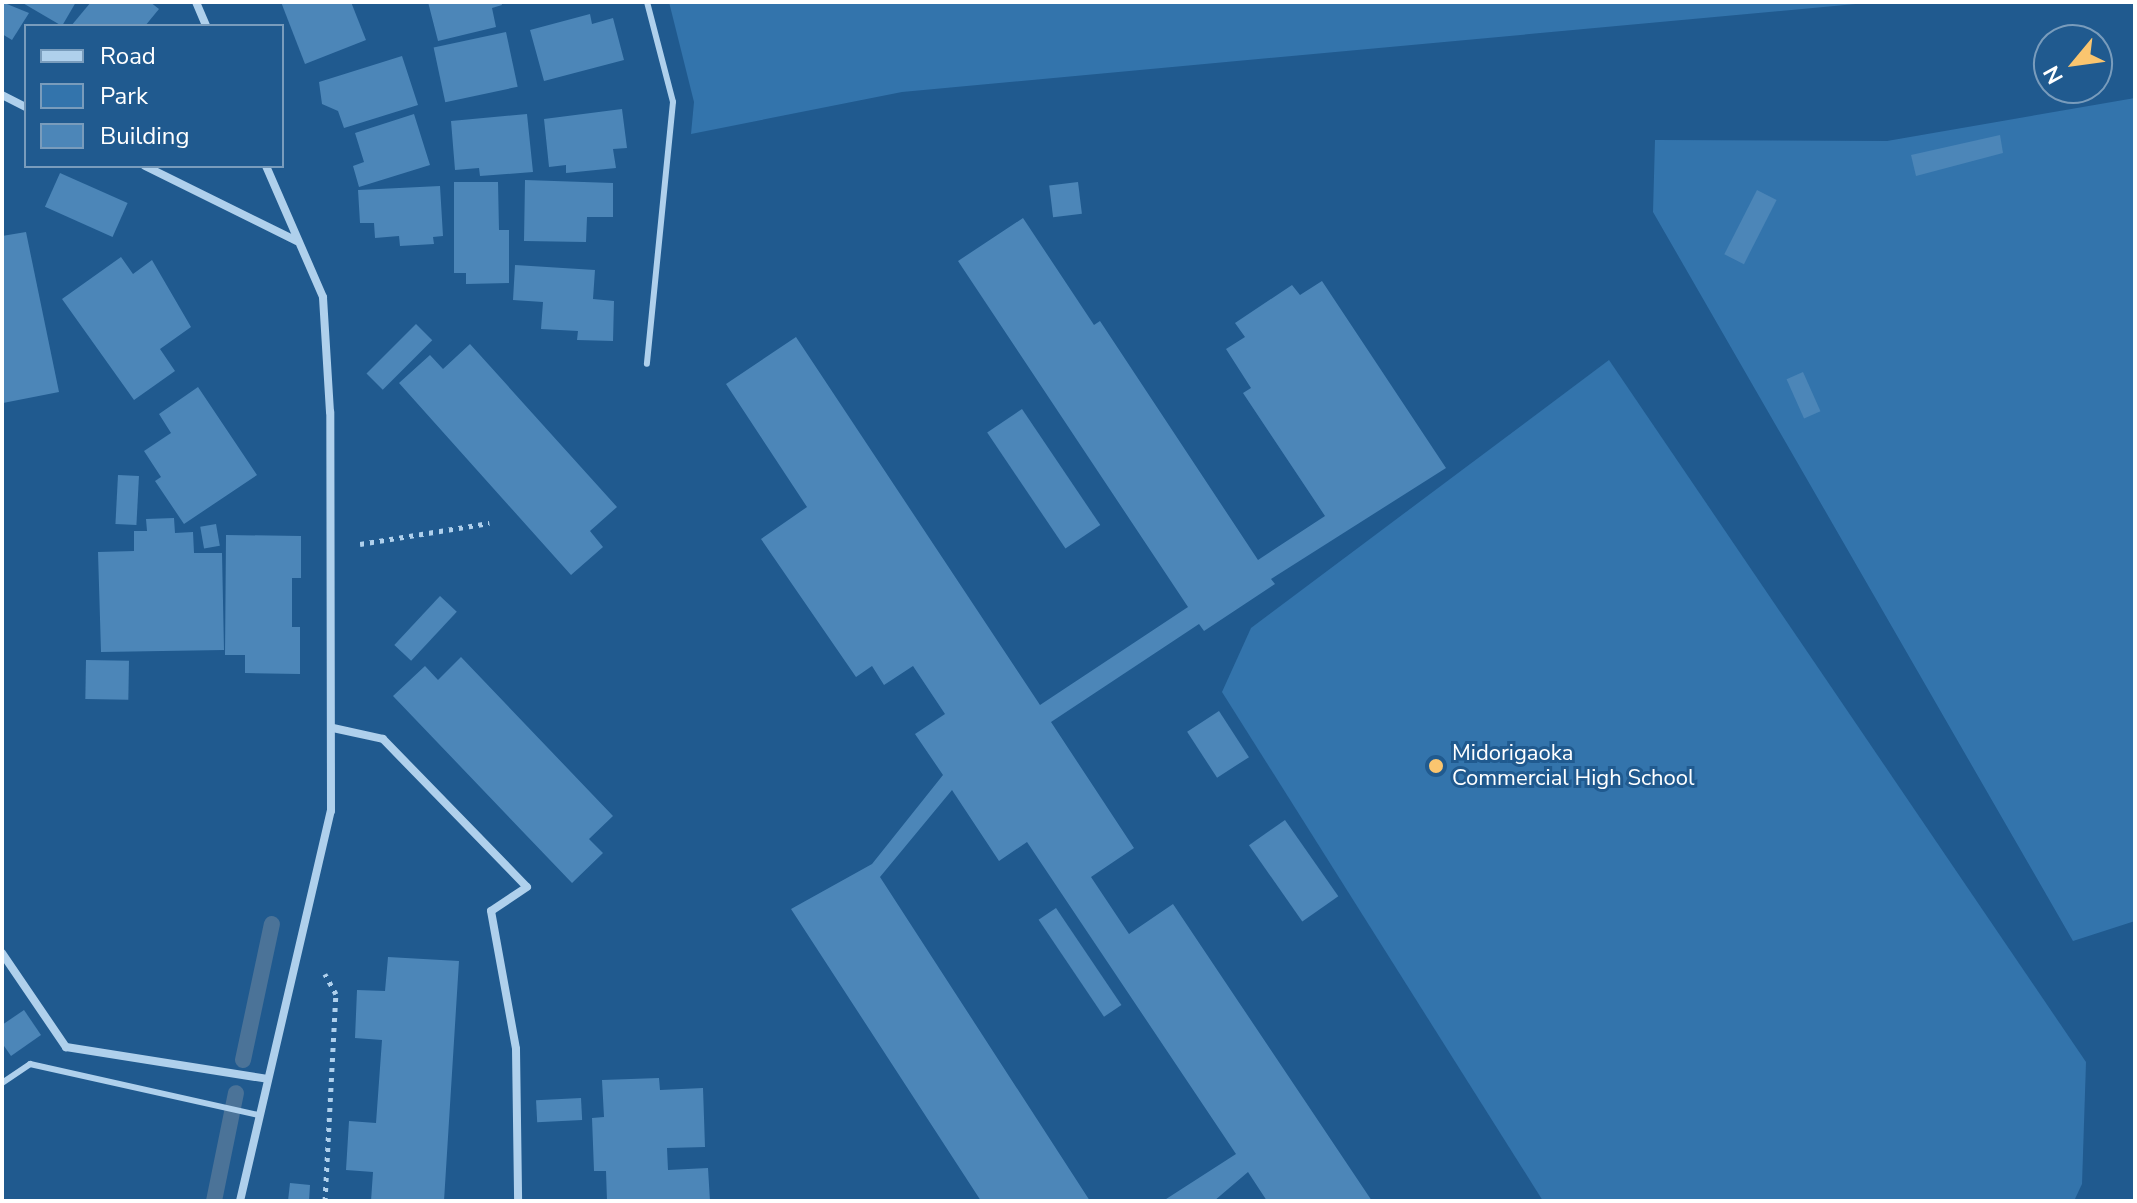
<!DOCTYPE html>
<style>
body{margin:0}
#map{position:relative;width:2137px;height:1203px;overflow:hidden;background:#205a8f;font-family:"Nunito Sans",sans-serif}
div>[style]{position:absolute}
.green>*{inset:0;background:#3374ac}
.stream>*{height:16px;margin:-8px;padding:0 8px;transform-origin:8px;border-radius:8px;background:#4b7398}
.building>*{inset:0;background:#4c86b8;transform-origin:0 0}
.path>*{height:5px;margin-top:-2.5px;transform-origin:0;background:repeating-linear-gradient(90deg,#afd0ec 0 4px,transparent 0 10px)}
.service>*{height:6px;margin:-3px;padding:0 3px;transform-origin:3px;border-radius:3px;background:#afd0ec}
.minor>*{height:8px;margin:-4px;padding:0 4px;transform-origin:4px;border-radius:4px;background:#afd0ec}
.dots>*{width:22px;height:22px;translate:-50% -50%;box-sizing:border-box;border:4px solid #205a8f;border-radius:50%}
span{translate:-50% -50%;white-space:nowrap;text-align:center;line-height:1.15;-webkit-text-stroke:6px #205a8f;paint-order:stroke}
.poi-label{font-size:22px;color:#fff}
.left{translate:0 -50%;text-align:left}
.frame{position:absolute;inset:0;border:4px solid #fff;pointer-events:none}
.legend{position:absolute;left:24px;top:24px;width:260px;height:144px;box-sizing:border-box;background:#205a8f;border:2px solid #799cbc;margin:0;padding:10px 14px;list-style:none;font-size:24px;color:#fff}
.legend li{display:flex;align-items:center;gap:16px;height:40px}
.legend b{width:40px;border:2px solid #799cbc}
.north{position:absolute;left:2033px;top:24px;width:80px;height:80px;box-sizing:border-box;background:#205a8f;border:2px solid #799cbc;border-radius:50%;rotate:241deg;font-size:22px;font-weight:700;line-height:32px;text-align:center;color:#fff}
.north::after{content:'';display:block;margin:auto;width:28px;height:36px;background:#fac56f;clip-path:polygon(50% 0,100% 100%,50% 72%,0 100%)}
</style>
<div id="map">
<div class="green">
<div style="clip-path:polygon(669px 2px,1877px 2px,902px 92px,691px 134px,694px 102px)"></div>
<div style="clip-path:polygon(2135px 98px,2135px 921px,2073px 941px,1653px 212px,1655px 140px,1887px 141px)"></div>
<div style="clip-path:polygon(1609px 360px,2086px 1062px,2082px 1184px,2074px 1201px,1543px 1201px,1222px 692px,1251px 628px)"></div>
</div>
<div class="stream">
<div style="left:243px;top:1060px;width:139px;rotate:-78deg"></div>
<div style="left:214px;top:1201px;width:110px;rotate:-78.5deg"></div>
</div>
<div class="building">
<div style="clip-path:polygon(2px 2px,29px 13px,12px 40px,2px 34px)"></div>
<div style="clip-path:polygon(21px 2px,76px 2px,62px 26px)"></div>
<div style="clip-path:polygon(91px 2px,150px 2px,159px 9px,145px 26px,71px 26px)"></div>
<div style="clip-path:polygon(281px 2px,351px 2px,366px 40px,305px 64px)"></div>
<div style="clip-path:polygon(428px 2px,501px 2px,502px 5px,492px 8px,496px 27px,438px 41px)"></div>
<div style="clip-path:polygon(590px 14px,592px 24px,613px 18px,624px 60px,544px 81px,530px 30px)"></div>
<div style="left:506px;top:32px;width:56px;height:74px;rotate:78deg"></div>
<div style="clip-path:polygon(402px 56px,418px 105px,344px 128px,338px 111px,322px 104px,319px 82px)"></div>
<div style="clip-path:polygon(622px 109px,627px 148px,613px 149px,616px 168px,566px 173px,566px 165px,549px 167px,544px 119px)"></div>
<div style="clip-path:polygon(414px 114px,430px 165px,359px 187px,353px 166px,364px 162px,355px 133px)"></div>
<div style="clip-path:polygon(527px 114px,533px 172px,480px 176px,479px 168px,455px 170px,451px 121px)"></div>
<div style="clip-path:polygon(2000px 135px,2003px 153px,1916px 176px,1911px 155px)"></div>
<div style="left:60px;top:173px;width:74px;height:37px;rotate:24deg"></div>
<div style="clip-path:polygon(525px 180px,613px 183px,613px 217px,587px 217px,586px 242px,524px 241px)"></div>
<div style="clip-path:polygon(454px 182px,498px 182px,499px 230px,509px 230px,509px 283px,466px 284px,466px 273px,454px 273px)"></div>
<div style="left:1078px;top:182px;width:32px;height:29px;rotate:83deg"></div>
<div style="clip-path:polygon(440px 186px,443px 236px,433px 237px,434px 244px,400px 246px,399px 236px,375px 238px,374px 223px,360px 223px,358px 190px)"></div>
<div style="left:1757px;top:190px;width:22px;height:72px;rotate:27deg"></div>
<div style="clip-path:polygon(1023px 218px,1094px 325px,1100px 321px,1258px 560px,1325px 516px,1243px 393px,1251px 388px,1226px 349px,1245px 337px,1235px 323px,1292px 285px,1300px 295px,1322px 281px,1446px 468px,1271px 579px,1275px 584px,1204px 631px,1199px 624px,1051px 722px,1134px 848px,1091px 877px,1129px 934px,1173px 904px,1372px 1201px,1267px 1201px,1248px 1172px,1214px 1201px,1163px 1201px,1236px 1154px,1027px 842px,999px 861px,952px 790px,880px 877px,1090px 1201px,981px 1201px,791px 909px,872px 864px,943px 775px,915px 734px,945px 714px,913px 666px,884px 685px,872px 666px,856px 677px,761px 539px,807px 507px,726px 384px,796px 337px,1040px 705px,1188px 607px,958px 261px)"></div>
<div style="clip-path:polygon(26px 232px,59px 392px,3px 403px,2px 236px)"></div>
<div style="clip-path:polygon(121px 257px,133px 274px,152px 260px,191px 327px,160px 349px,175px 371px,134px 400px,62px 299px)"></div>
<div style="clip-path:polygon(515px 265px,595px 270px,593px 299px,614px 301px,613px 341px,577px 340px,578px 331px,541px 329px,543px 302px,513px 300px)"></div>
<div style="left:416px;top:324px;width:23px;height:70px;rotate:45deg"></div>
<div style="clip-path:polygon(470px 344px,617px 507px,590px 531px,603px 547px,571px 575px,399px 383px,430px 355px,443px 369px)"></div>
<div style="left:1803px;top:372px;width:43px;height:18px;rotate:66deg"></div>
<div style="clip-path:polygon(198px 387px,257px 475px,184px 524px,155px 481px,161px 477px,144px 451px,171px 433px,159px 414px)"></div>
<div style="left:1022px;top:409px;width:140px;height:42px;rotate:56deg"></div>
<div style="left:118px;top:475px;width:21px;height:49px;rotate:3deg"></div>
<div style="clip-path:polygon(174px 518px,175px 533px,193px 532px,194px 553px,222px 553px,224px 650px,101px 652px,98px 552px,134px 551px,134px 531px,147px 531px,146px 519px)"></div>
<div style="left:216px;top:524px;width:22px;height:16px;rotate:80deg"></div>
<div style="clip-path:polygon(226px 535px,301px 536px,301px 578px,292px 578px,292px 627px,300px 627px,300px 674px,245px 673px,245px 655px,225px 655px)"></div>
<div style="left:440px;top:596px;width:23px;height:67px;rotate:43deg"></div>
<div style="clip-path:polygon(461px 657px,613px 816px,589px 839px,603px 853px,572px 883px,393px 696px,425px 666px,438px 680px)"></div>
<div style="left:86px;top:660px;width:43px;height:39px;rotate:1deg"></div>
<div style="left:1219px;top:711px;width:55px;height:38px;rotate:57deg"></div>
<div style="left:1285px;top:820px;width:93px;height:44px;rotate:55deg"></div>
<div style="left:1056px;top:908px;width:117px;height:21px;rotate:56deg"></div>
<div style="clip-path:polygon(388px 957px,459px 961px,444px 1201px,371px 1201px,373px 1172px,346px 1170px,349px 1121px,376px 1123px,382px 1040px,355px 1038px,357px 990px,385px 991px)"></div>
<div style="clip-path:polygon(24px 1010px,41px 1035px,11px 1056px,2px 1043px,2px 1025px)"></div>
<div style="clip-path:polygon(659px 1078px,660px 1090px,703px 1088px,705px 1147px,667px 1148px,668px 1170px,708px 1168px,710px 1201px,607px 1201px,606px 1171px,594px 1171px,592px 1118px,604px 1117px,602px 1080px)"></div>
<div style="left:581px;top:1098px;width:22px;height:45px;rotate:87deg"></div>
<div style="clip-path:polygon(290px 1183px,310px 1185px,309px 1201px,288px 1201px)"></div>
</div>
<div class="path">
<div style="left:360px;top:544px;width:131px;rotate:-9.2deg"></div>
<div style="left:325px;top:1201px;width:207px;rotate:-87deg"></div>
<div style="left:336px;top:994px;width:23px;rotate:-119deg"></div>
</div>
<div class="service">
<div style="left:647px;top:2px;width:103px;rotate:75.4deg"></div>
<div style="left:673px;top:102px;width:263px;rotate:95.7deg"></div>
<div style="left:2px;top:1083px;width:34px;rotate:-34deg"></div>
<div style="left:30px;top:1064px;width:235px;rotate:12.6deg"></div>
</div>
<div class="minor">
<div style="left:196px;top:2px;width:26px;rotate:67deg"></div>
<div style="left:2px;top:95px;width:27px;rotate:27deg"></div>
<div style="left:145px;top:166px;width:169px;rotate:26.3deg"></div>
<div style="left:333px;top:728px;width:51px;rotate:12.4deg"></div>
<div style="left:383px;top:739px;width:206px;rotate:45.8deg"></div>
<div style="left:527px;top:887px;width:43px;rotate:146.3deg"></div>
<div style="left:491px;top:911px;width:140px;rotate:79.7deg"></div>
<div style="left:516px;top:1049px;width:152px;rotate:89.2deg"></div>
<div style="left:2px;top:953px;width:114px;rotate:55.8deg"></div>
<div style="left:66px;top:1047px;width:204px;rotate:9deg"></div>
<div style="left:240px;top:1201px;width:400px;rotate:-76.9deg"></div>
<div style="left:331px;top:811px;width:399px;rotate:-90.1deg"></div>
<div style="left:330px;top:412px;width:115px;rotate:-93.5deg"></div>
<div style="left:323px;top:297px;width:143px;rotate:-113.5deg"></div>
</div>
<div class="dots">
<div style="left:1436px;top:766px;background:#fac56f"></div>
</div>
<div class="poi-label">
<span class="left" style="left:1452px;top:766px">Midorigaoka<br>Commercial High School</span>
</div>
<div class="frame"></div>
<ul class="legend">
<li><b style="height:10px;background:#afd0ec"></b>Road</li>
<li><b style="height:22px;background:#3374ac"></b>Park</li>
<li><b style="height:22px;background:#4c86b8"></b>Building</li>
</ul>
<div class="north">N</div>
</div>
